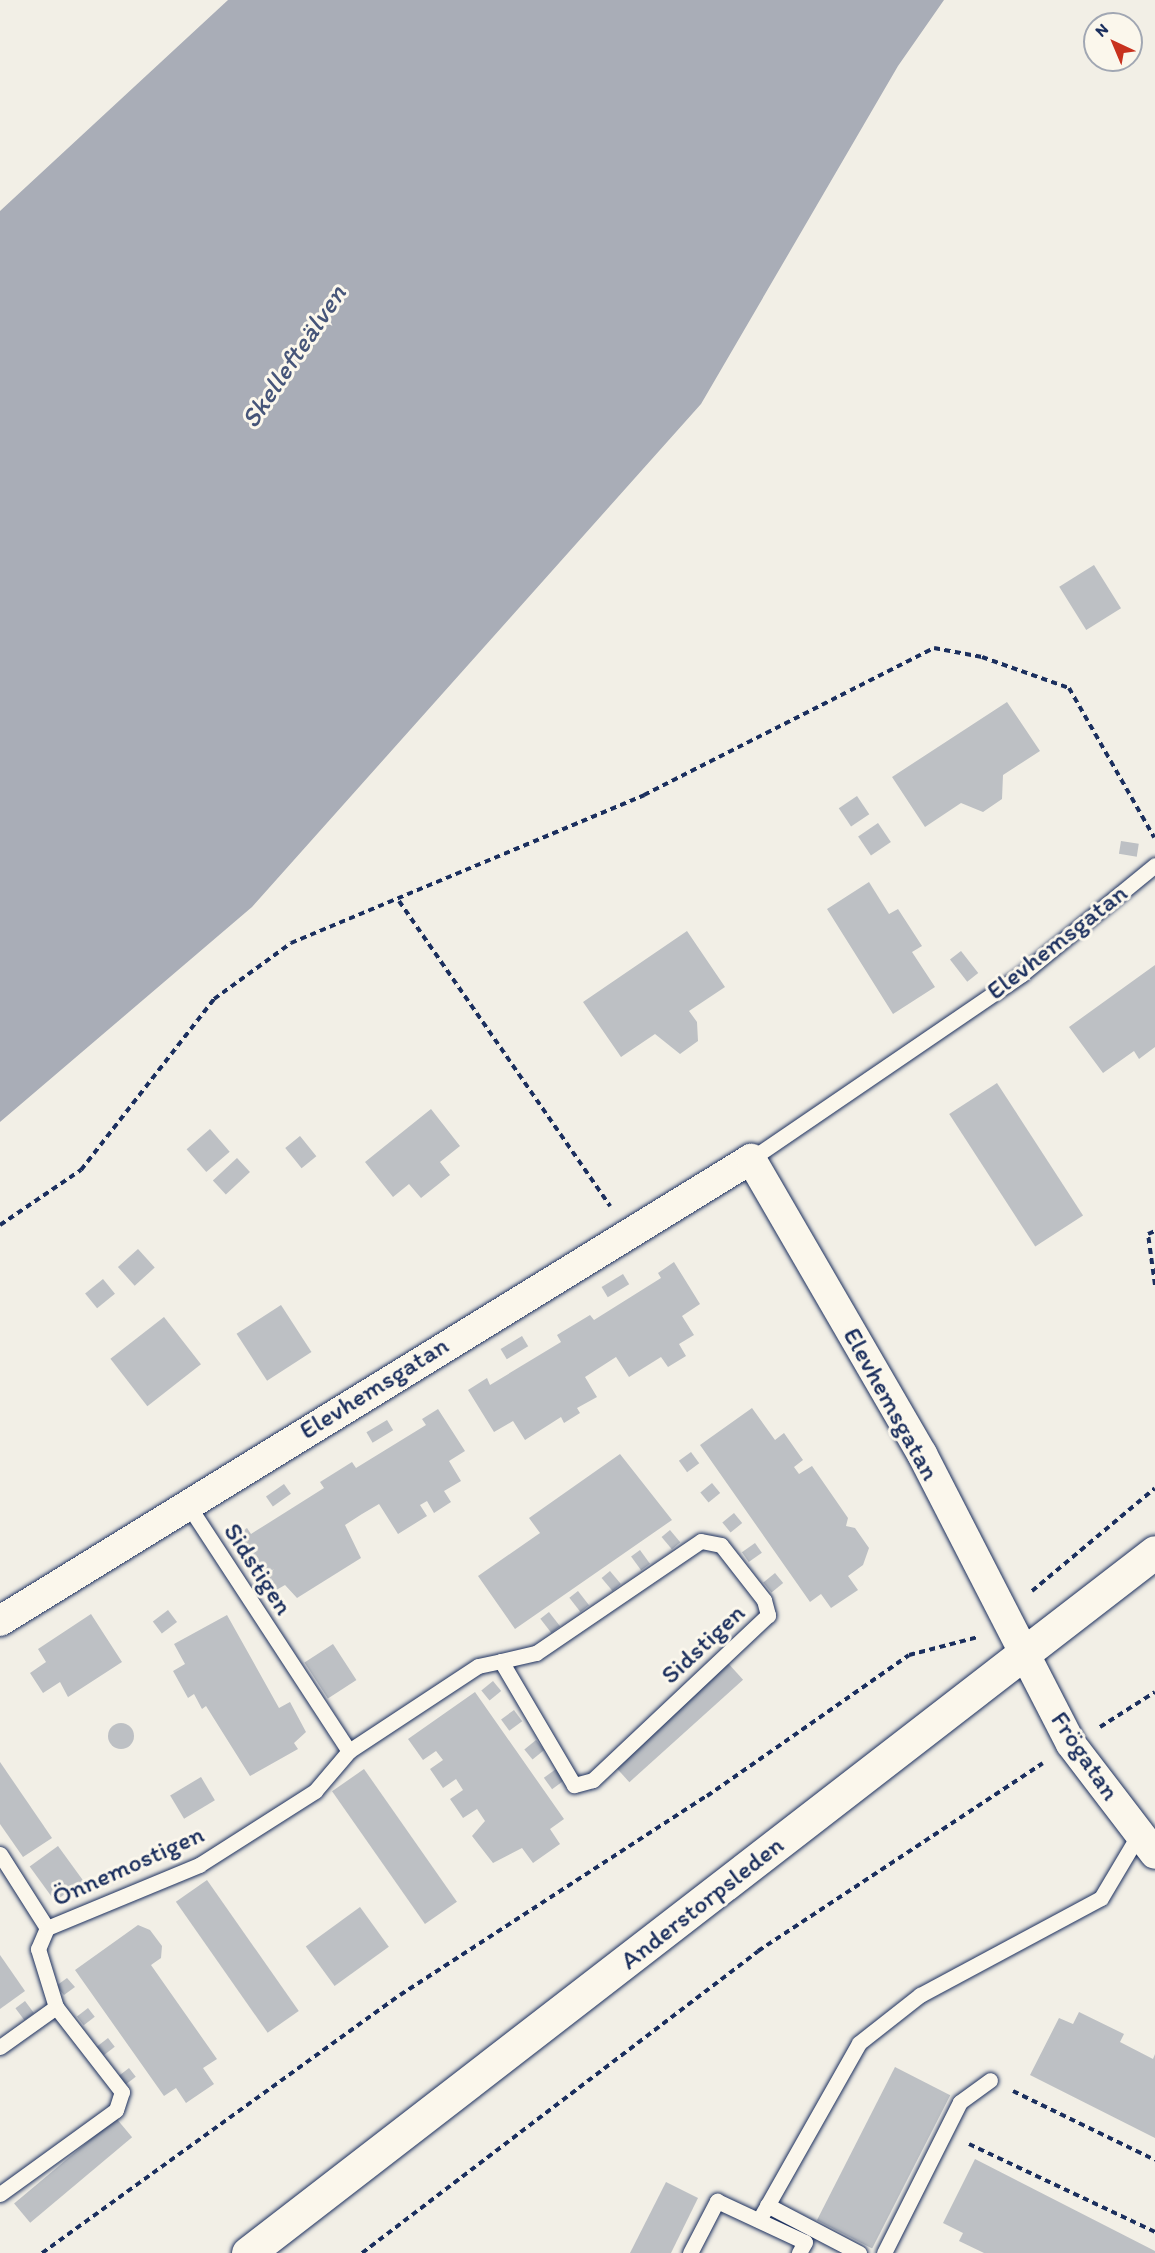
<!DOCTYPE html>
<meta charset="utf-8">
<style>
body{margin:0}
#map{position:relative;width:1155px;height:2253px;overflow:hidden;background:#f2efe6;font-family:Itim,sans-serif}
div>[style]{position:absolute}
.water>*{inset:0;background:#a9adb7}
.building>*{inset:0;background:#bdc0c4;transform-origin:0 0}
.round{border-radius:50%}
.path>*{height:4px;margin-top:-2px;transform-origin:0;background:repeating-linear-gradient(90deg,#1b2f5e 0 6px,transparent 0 10.5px)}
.roads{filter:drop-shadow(0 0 2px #1b2f5e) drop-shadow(0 0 2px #1b2f5e)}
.service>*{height:15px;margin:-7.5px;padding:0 7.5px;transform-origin:7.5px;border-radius:7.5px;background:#fbf7ec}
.minor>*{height:30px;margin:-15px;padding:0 15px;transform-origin:15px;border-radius:15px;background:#fbf7ec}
.secondary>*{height:33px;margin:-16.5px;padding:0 16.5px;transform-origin:16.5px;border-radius:16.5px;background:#fbf7ec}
span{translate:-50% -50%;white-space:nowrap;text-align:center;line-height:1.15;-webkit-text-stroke:6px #fbf7ec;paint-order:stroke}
.street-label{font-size:26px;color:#1b2f5e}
.water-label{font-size:27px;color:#465579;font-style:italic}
.north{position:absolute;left:1083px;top:12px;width:60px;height:60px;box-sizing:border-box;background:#fbf7ec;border:2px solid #a1a7b3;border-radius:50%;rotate:316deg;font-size:16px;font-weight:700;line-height:24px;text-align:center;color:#1b2f5e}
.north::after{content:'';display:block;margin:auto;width:21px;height:27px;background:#c8321e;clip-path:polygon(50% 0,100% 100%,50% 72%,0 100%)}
</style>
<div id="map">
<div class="water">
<div style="clip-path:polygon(228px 0,944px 0,898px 66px,701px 404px,252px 907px,0 1122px,0 211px)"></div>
</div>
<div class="building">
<div style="left:1094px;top:565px;width:51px;height:41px;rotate:58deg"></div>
<div style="clip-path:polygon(1007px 702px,1040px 751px,1003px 775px,1002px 799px,983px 812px,961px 803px,925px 827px,892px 777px)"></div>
<div style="left:857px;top:796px;width:22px;height:22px;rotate:56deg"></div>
<div style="left:878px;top:823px;width:23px;height:24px;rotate:56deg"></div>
<div style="left:1121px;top:841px;width:18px;height:13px;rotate:9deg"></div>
<div style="clip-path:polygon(869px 882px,889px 914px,898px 909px,922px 946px,912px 952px,935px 987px,893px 1014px,827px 909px)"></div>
<div style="clip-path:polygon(687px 931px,725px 987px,689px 1011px,697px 1022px,698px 1041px,680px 1054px,655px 1034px,621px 1057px,583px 1002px)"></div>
<div style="left:961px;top:951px;width:28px;height:14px;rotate:52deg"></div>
<div style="clip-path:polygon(1155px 965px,1155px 1047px,1139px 1059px,1134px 1051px,1103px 1073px,1069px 1027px)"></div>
<div style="left:997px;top:1083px;width:158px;height:57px;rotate:57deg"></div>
<div style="clip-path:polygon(431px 1109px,460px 1146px,440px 1162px,450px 1175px,421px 1198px,409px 1184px,393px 1197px,365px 1162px)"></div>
<div style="left:210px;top:1129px;width:30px;height:31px;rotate:49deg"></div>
<div style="left:300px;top:1136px;width:26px;height:19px;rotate:51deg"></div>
<div style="left:237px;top:1158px;width:19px;height:33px;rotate:47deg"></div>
<div style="left:138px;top:1249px;width:25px;height:27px;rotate:48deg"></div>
<div style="clip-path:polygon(674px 1262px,700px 1304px,682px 1316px,694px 1335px,679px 1344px,686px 1356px,668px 1367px,661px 1357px,629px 1377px,616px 1357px,585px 1377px,597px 1397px,577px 1408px,580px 1413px,564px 1423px,561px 1417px,525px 1440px,513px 1421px,494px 1432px,468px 1390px,487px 1378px,490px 1385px,561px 1342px,557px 1335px,590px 1315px,594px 1320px,661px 1278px,658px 1273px)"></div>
<div style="left:623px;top:1274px;width:12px;height:25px;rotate:59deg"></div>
<div style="left:103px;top:1279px;width:19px;height:23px;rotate:51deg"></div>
<div style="left:281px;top:1305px;width:56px;height:53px;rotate:57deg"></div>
<div style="left:164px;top:1317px;width:60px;height:68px;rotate:52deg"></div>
<div style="left:522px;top:1336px;width:12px;height:25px;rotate:59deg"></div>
<div style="clip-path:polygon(752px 1408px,775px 1440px,784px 1433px,803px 1460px,794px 1467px,799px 1474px,812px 1466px,848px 1518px,846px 1526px,855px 1528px,869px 1548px,863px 1565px,848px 1576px,858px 1590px,831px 1608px,821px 1594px,810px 1602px,700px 1445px)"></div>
<div style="clip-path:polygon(438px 1409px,465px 1451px,449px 1461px,461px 1481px,444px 1491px,451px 1502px,434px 1513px,427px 1501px,420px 1505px,427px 1516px,398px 1534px,379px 1504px,362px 1514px,345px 1525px,361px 1558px,297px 1598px,285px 1585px,271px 1593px,263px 1580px,274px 1569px,256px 1580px,231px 1538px,247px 1528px,251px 1534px,324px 1488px,320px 1482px,352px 1462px,356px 1468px,426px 1425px,422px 1419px)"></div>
<div style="left:387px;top:1420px;width:12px;height:24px;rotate:59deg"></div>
<div style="left:691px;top:1452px;width:14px;height:15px;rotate:54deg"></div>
<div style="clip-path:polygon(620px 1454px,672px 1520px,515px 1629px,478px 1576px,540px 1533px,529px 1518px)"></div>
<div style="left:712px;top:1483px;width:13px;height:15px;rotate:51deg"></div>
<div style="left:284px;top:1484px;width:12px;height:22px;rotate:55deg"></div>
<div style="left:734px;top:1513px;width:13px;height:15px;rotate:51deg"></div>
<div style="left:670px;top:1530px;width:16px;height:11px;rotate:50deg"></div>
<div style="left:755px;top:1543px;width:12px;height:16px;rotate:55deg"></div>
<div style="left:640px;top:1550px;width:17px;height:11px;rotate:54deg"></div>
<div style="left:610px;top:1571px;width:17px;height:11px;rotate:50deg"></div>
<div style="left:775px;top:1573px;width:13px;height:15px;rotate:51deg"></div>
<div style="left:578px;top:1591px;width:18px;height:11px;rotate:52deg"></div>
<div style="left:168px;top:1610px;width:15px;height:19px;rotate:53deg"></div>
<div style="left:549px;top:1612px;width:18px;height:11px;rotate:52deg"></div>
<div style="clip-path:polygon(91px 1614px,122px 1662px,68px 1697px,60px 1682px,43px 1693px,30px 1673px,46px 1662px,38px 1649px)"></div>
<div style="clip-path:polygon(227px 1615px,279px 1708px,290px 1702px,306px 1732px,294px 1743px,298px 1749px,250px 1776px,206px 1706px,202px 1709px,194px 1694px,188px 1698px,173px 1671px,185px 1664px,174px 1644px)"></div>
<div style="left:333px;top:1644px;width:43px;height:34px;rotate:57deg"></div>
<div style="left:727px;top:1662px;width:24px;height:153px;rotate:48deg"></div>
<div style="left:493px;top:1681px;width:13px;height:15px;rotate:51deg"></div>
<div style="clip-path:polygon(475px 1692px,564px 1819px,550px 1829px,560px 1844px,533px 1863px,522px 1848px,493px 1863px,472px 1836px,485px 1821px,477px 1809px,463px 1818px,450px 1799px,463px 1790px,456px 1779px,443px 1788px,430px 1769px,443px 1760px,436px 1751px,423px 1760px,408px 1739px)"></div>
<div style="left:514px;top:1710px;width:14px;height:16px;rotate:54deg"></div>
<div class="round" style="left:108px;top:1723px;width:26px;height:26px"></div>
<div style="left:536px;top:1740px;width:13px;height:15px;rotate:51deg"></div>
<div style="clip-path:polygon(0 1762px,52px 1838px,23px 1857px,0 1824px)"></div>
<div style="left:364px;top:1769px;width:162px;height:39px;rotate:55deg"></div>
<div style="left:556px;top:1769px;width:14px;height:15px;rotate:54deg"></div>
<div style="left:201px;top:1777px;width:27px;height:36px;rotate:59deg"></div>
<div style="left:58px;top:1846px;width:43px;height:35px;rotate:54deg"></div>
<div style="left:207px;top:1880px;width:160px;height:38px;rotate:55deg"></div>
<div style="left:360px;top:1907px;width:49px;height:67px;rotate:54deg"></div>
<div style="clip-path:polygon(138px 1925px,150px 1930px,162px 1946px,161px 1958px,151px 1965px,217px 2059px,203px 2068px,214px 2084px,186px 2103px,176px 2088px,164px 2096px,75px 1970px)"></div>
<div style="clip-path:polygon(0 1955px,25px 1991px,0 2009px)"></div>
<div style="clip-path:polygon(67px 1978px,75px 1987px,64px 1995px,56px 1986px)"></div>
<div style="left:25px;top:2001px;width:15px;height:12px;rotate:53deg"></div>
<div style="left:88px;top:2008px;width:11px;height:14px;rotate:52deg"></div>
<div style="clip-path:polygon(1079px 2012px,1124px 2034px,1120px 2042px,1153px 2059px,1155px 2054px,1155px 2138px,1030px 2075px,1059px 2018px,1073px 2024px)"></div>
<div style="left:108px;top:2038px;width:11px;height:14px;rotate:52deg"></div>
<div style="left:895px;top:2067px;width:62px;height:172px;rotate:27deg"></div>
<div style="left:129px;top:2068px;width:11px;height:14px;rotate:52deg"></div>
<div style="left:116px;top:2118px;width:25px;height:133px;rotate:50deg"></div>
<div style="clip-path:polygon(975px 2159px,1155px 2251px,1155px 2253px,984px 2253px,959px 2241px,963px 2233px,943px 2223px)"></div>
<div style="clip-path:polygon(666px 2182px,698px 2198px,671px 2253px,630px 2253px)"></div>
</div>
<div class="path">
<div style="left:399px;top:901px;width:371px;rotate:55.3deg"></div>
<div style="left:0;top:1225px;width:98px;rotate:-34.2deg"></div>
<div style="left:81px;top:1170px;width:217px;rotate:-52.1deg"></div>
<div style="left:214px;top:999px;width:95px;rotate:-36deg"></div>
<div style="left:291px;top:943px;width:383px;rotate:-22.7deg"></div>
<div style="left:644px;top:795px;width:325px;rotate:-26.9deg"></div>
<div style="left:934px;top:648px;width:49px;rotate:10.6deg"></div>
<div style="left:982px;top:657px;width:92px;rotate:19.6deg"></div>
<div style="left:1069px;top:688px;width:172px;rotate:60.3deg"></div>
<div style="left:1155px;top:1285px;width:51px;rotate:-97.8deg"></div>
<div style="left:1148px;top:1234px;width:8px;rotate:-23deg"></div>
<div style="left:1032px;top:1591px;width:160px;rotate:-39.9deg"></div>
<div style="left:1100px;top:1727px;width:65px;rotate:-32.5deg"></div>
<div style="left:1013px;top:2091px;width:158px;rotate:25.9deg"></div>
<div style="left:969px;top:2144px;width:206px;rotate:25.3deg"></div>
<div style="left:42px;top:2253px;width:441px;rotate:-35.8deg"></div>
<div style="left:400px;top:1995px;width:366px;rotate:-33deg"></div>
<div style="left:707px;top:1796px;width:246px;rotate:-34.9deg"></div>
<div style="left:909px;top:1655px;width:71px;rotate:-14.6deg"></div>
<div style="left:362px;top:2253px;width:498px;rotate:-37.3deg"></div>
<div style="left:758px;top:1951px;width:341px;rotate:-33.4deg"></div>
</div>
<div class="roads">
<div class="service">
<div style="left:751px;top:1159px;width:328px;rotate:-34.3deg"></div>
<div style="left:1022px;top:974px;width:172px;rotate:-39.3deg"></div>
<div style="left:188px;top:1505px;width:294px;rotate:56.8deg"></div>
<div style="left:0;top:1854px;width:88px;rotate:57.6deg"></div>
<div style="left:0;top:2047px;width:69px;rotate:-35.5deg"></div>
<div style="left:0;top:2194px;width:143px;rotate:-35.9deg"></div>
<div style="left:116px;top:2110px;width:19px;rotate:-72deg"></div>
<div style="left:122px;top:2092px;width:108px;rotate:-127.8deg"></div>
<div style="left:56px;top:2007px;width:61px;rotate:-107.2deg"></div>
<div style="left:38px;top:1949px;width:23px;rotate:-67deg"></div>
<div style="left:47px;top:1928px;width:165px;rotate:-22.5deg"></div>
<div style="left:199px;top:1865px;width:138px;rotate:-32.5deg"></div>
<div style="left:315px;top:1791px;width:52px;rotate:-49.6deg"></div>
<div style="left:349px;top:1751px;width:154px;rotate:-33.4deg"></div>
<div style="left:478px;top:1666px;width:24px;rotate:-12deg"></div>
<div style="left:501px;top:1661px;width:36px;rotate:-13deg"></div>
<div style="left:536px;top:1653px;width:199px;rotate:-34.2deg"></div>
<div style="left:701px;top:1541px;width:20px;rotate:11deg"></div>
<div style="left:721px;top:1545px;width:70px;rotate:52deg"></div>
<div style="left:764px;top:1600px;width:16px;rotate:75deg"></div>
<div style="left:768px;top:1615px;width:241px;rotate:136.7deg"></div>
<div style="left:593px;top:1780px;width:20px;rotate:165deg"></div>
<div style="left:574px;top:1785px;width:144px;rotate:-120.5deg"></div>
<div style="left:767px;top:2205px;width:104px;rotate:27.6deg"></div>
<div style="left:759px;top:2220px;width:203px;rotate:-60.5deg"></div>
<div style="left:859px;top:2043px;width:78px;rotate:-38.2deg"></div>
<div style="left:920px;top:1995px;width:205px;rotate:-28.2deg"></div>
<div style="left:1101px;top:1898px;width:74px;rotate:-59.3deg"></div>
<div style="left:690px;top:2253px;width:59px;rotate:-62.6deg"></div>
<div style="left:717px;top:2201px;width:97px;rotate:25deg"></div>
<div style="left:805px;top:2242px;width:13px;rotate:119deg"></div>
<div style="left:884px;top:2253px;width:169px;rotate:-63.3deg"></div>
<div style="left:960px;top:2102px;width:37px;rotate:-36deg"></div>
</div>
<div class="minor">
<div style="left:0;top:1621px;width:882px;rotate:-31.6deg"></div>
<div style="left:751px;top:1159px;width:341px;rotate:59.9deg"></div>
<div style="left:922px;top:1454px;width:326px;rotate:62.8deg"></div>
<div style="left:1071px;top:1744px;width:138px;rotate:52.6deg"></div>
</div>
<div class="secondary">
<div style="left:248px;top:2253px;width:1146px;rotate:-37.7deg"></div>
</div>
</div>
<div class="street-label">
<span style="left:1057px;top:942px;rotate:-38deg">Elevhemsgatan</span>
<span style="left:374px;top:1388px;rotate:-32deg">Elevhemsgatan</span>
<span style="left:891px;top:1404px;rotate:61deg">Elevhemsgatan</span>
<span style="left:258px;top:1569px;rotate:57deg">Sidstigen</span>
<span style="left:703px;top:1644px;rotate:-43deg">Sidstigen</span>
<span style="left:1085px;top:1756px;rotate:56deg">Frögatan</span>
<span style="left:128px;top:1866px;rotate:-24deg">Önnemostigen</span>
<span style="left:702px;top:1903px;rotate:-38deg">Anderstorpsleden</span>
</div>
<div class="water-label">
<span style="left:293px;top:356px;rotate:-56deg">Skellefteälven</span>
</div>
<div class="north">N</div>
</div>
